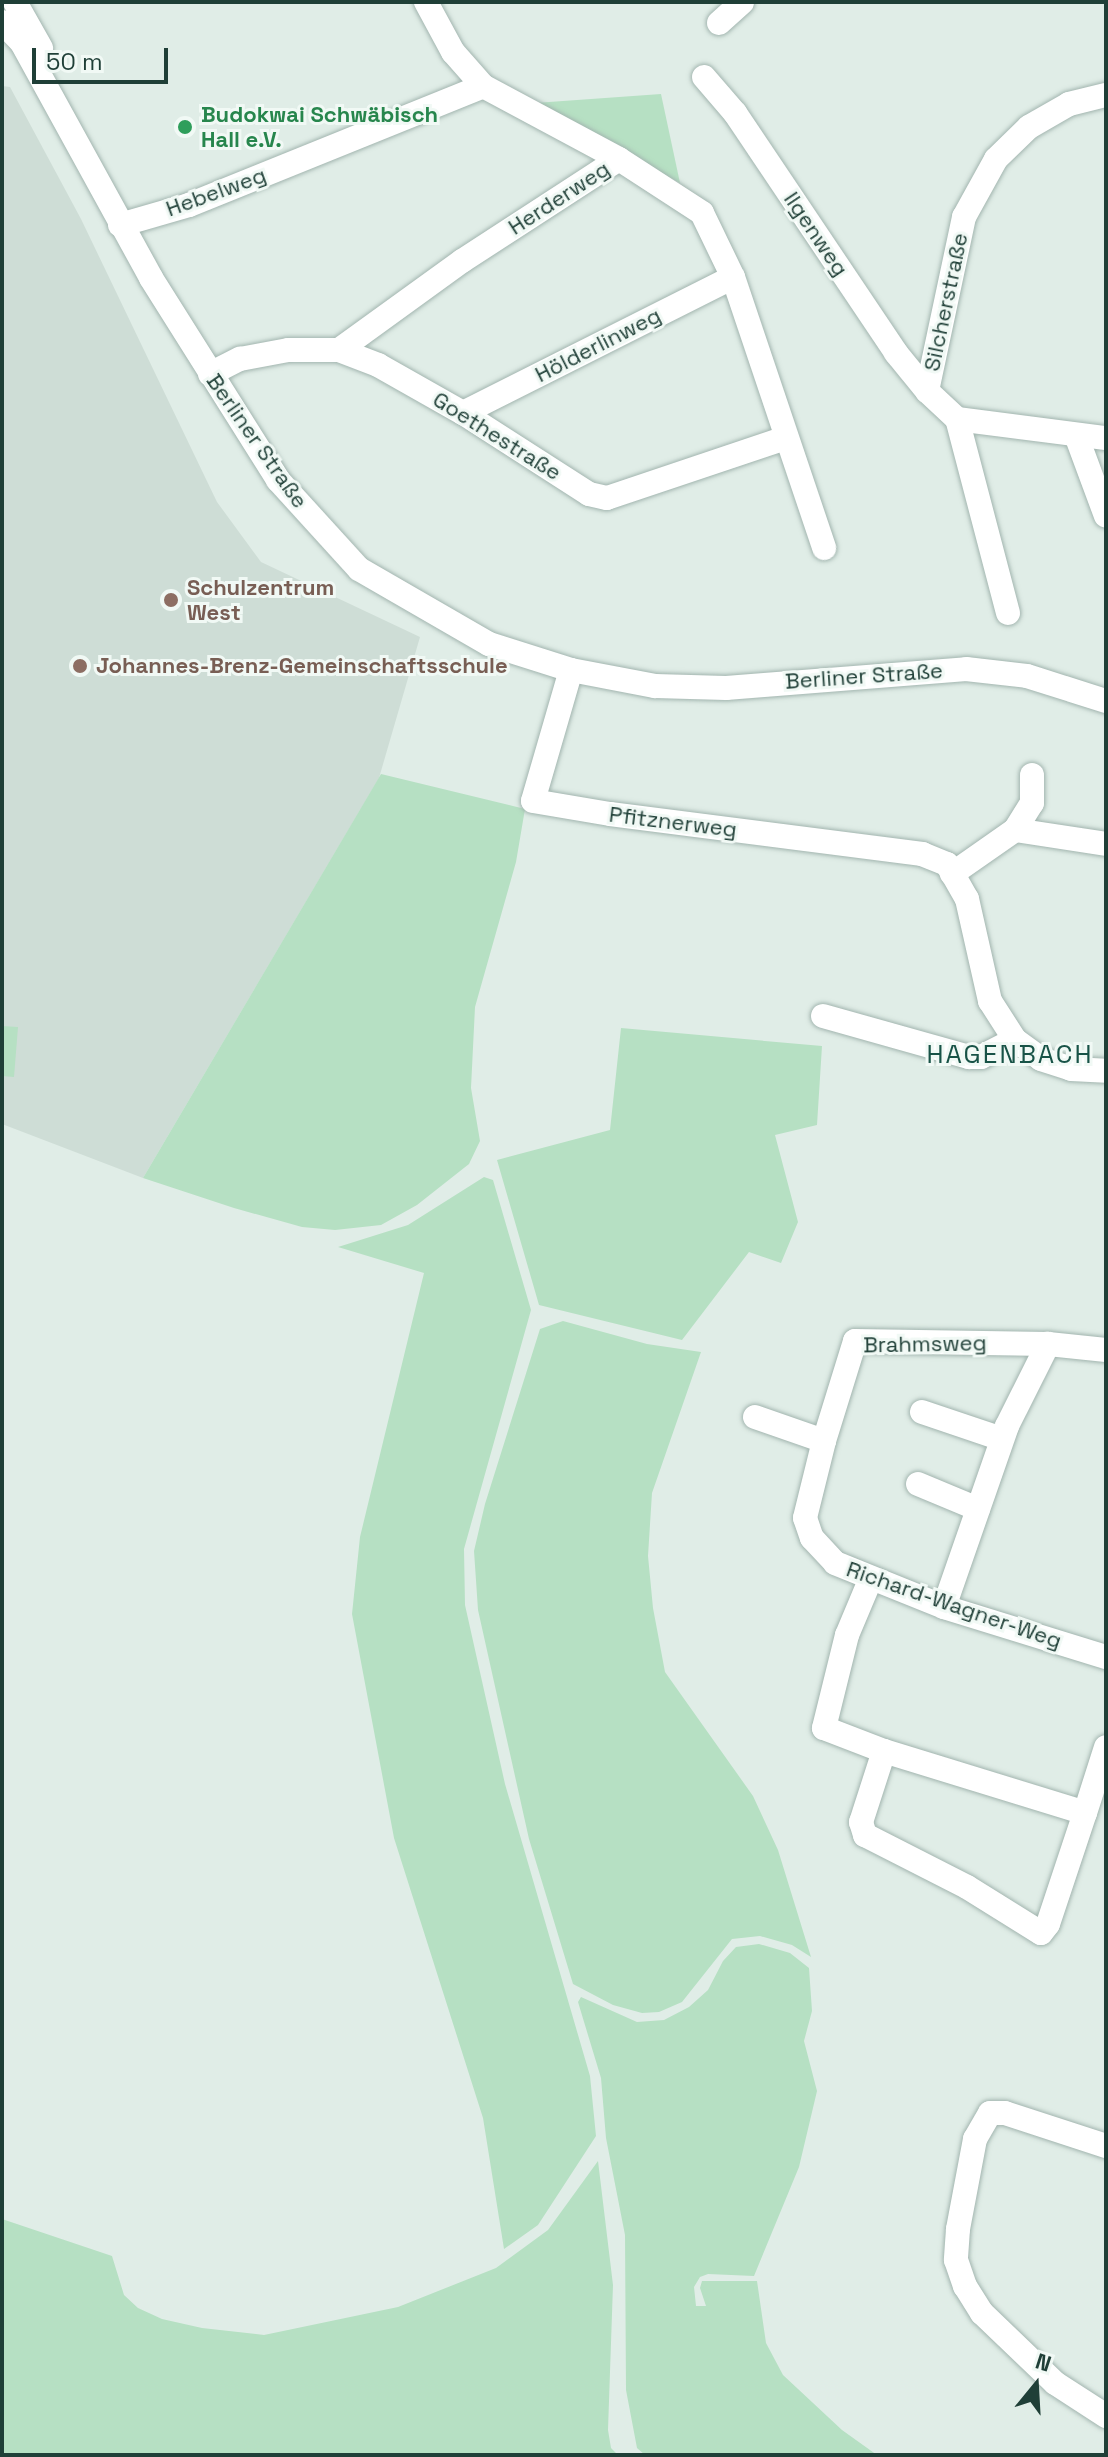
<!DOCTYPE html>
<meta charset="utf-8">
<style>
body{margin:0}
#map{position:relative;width:1108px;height:2457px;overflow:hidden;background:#e0ede7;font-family:"Space Grotesk",sans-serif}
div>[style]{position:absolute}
.built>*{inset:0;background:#ceddd6}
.green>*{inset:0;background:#b6e0c3}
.roads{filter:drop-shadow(0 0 2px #a2b5af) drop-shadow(0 0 2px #a2b5af)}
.minor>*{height:24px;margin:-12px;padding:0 12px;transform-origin:12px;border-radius:12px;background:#fff}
.dots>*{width:22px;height:22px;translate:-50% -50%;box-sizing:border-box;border:4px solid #f1f9f5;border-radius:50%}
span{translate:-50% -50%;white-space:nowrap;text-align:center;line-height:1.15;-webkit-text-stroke:6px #f1f9f5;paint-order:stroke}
.leisure-label{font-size:22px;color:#27864d;font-weight:700}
.left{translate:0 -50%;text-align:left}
.street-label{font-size:22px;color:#1f3f37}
.education-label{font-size:22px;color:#785e54;font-weight:700}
.quarter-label{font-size:26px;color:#185347;letter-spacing:2px}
.frame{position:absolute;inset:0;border:4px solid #1f3f37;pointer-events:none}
.north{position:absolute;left:996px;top:2345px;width:80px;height:80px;-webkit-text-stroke:6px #f1f9f5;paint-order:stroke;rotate:18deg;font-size:22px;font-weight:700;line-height:32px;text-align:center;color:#1f3f37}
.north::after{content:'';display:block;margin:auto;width:28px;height:36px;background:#1f3f37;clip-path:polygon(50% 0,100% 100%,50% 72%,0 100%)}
.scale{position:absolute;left:32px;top:48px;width:136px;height:36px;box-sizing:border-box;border:4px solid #1f3f37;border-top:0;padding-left:10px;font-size:24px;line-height:28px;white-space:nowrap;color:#1f3f37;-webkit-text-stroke:6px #f1f9f5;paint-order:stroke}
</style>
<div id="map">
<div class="built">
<div style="clip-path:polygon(2px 86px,10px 87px,81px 219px,217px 502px,261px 562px,420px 637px,379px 778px,143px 1178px,2px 1124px)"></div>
</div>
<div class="green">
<div style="clip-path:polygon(661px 94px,680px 183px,535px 103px)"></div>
<div style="clip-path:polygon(381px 774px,525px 809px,516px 862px,475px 1007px,471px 1088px,480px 1141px,469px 1164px,417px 1205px,381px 1225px,335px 1230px,302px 1227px,234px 1208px,143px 1178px)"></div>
<div style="clip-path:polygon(2px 1026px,18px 1027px,14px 1077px,2px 1076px)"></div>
<div style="clip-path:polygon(621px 1028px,822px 1046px,817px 1125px,775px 1135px,798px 1222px,781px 1263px,749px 1252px,682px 1340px,539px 1305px,497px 1160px,610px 1130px)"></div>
<div style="clip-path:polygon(484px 1177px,493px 1180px,531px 1310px,464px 1549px,465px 1605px,505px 1784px,590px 2076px,596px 2136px,538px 2225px,504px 2249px,483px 2118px,394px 1838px,352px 1614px,360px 1537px,424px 1273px,338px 1247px,408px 1225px)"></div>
<div style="clip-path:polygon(563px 1321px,647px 1344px,701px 1352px,652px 1493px,648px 1556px,653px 1608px,665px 1672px,753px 1796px,778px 1850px,811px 1957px,792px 1945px,760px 1936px,732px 1939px,682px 2002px,659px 2012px,642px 2013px,613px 2005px,573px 1984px,529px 1839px,478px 1610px,474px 1551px,485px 1504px,540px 1329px)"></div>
<div style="clip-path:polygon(759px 1944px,790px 1953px,809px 1968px,812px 2011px,804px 2041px,817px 2091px,799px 2167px,754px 2276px,708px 2274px,700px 2277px,694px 2287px,696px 2306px,706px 2306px,700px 2288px,702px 2281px,757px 2281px,766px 2343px,783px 2375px,842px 2430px,877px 2455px,645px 2455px,637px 2448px,626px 2390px,625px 2235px,606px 2138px,601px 2078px,578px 2002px,581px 1997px,637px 2022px,664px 2020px,689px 2007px,708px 1990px,723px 1961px,736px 1947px)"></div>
<div style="clip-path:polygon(598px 2161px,613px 2285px,608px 2430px,611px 2448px,618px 2455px,2px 2455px,2px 2219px,112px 2256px,124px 2295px,138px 2308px,162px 2319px,202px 2328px,264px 2335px,398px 2307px,496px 2268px,548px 2230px)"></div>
</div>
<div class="roads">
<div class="minor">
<div style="left:15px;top:2px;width:53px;rotate:60.5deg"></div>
<div style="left:2px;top:22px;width:29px;rotate:46deg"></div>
<div style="left:22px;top:43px;width:268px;rotate:61.2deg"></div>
<div style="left:151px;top:278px;width:239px;rotate:57.8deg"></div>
<div style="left:278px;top:480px;width:120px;rotate:47.7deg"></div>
<div style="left:359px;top:569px;width:150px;rotate:30deg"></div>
<div style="left:489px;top:644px;width:86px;rotate:17.6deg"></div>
<div style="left:571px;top:670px;width:86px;rotate:10.8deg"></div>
<div style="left:655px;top:686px;width:71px;rotate:1.6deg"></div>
<div style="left:726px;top:688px;width:241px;rotate:-4.5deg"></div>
<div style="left:966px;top:669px;width:61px;rotate:6.5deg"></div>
<div style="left:1027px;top:676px;width:83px;rotate:17.6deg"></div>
<div style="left:719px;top:23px;width:31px;rotate:-42deg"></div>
<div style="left:704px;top:77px;width:48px;rotate:49.3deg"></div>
<div style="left:735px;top:113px;width:289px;rotate:56.1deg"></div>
<div style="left:896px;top:353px;width:49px;rotate:50.8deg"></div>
<div style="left:483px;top:86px;width:154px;rotate:28.2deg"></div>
<div style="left:120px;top:225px;width:72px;rotate:-16.2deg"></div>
<div style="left:189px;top:205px;width:317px;rotate:-22deg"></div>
<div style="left:483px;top:86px;width:45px;rotate:-131.4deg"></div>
<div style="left:453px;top:52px;width:57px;rotate:-118.4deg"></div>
<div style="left:339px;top:350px;width:152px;rotate:-35.9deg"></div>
<div style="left:462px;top:261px;width:187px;rotate:-33deg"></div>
<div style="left:619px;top:159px;width:99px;rotate:33deg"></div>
<div style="left:702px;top:213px;width:71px;rotate:64.2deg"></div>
<div style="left:733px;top:277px;width:286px;rotate:71.4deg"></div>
<div style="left:210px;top:374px;width:34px;rotate:-27deg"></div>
<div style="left:240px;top:359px;width:49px;rotate:-10.6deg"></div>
<div style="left:288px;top:350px;width:51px"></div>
<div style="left:339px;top:350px;width:42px;rotate:21deg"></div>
<div style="left:378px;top:365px;width:98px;rotate:29.5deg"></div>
<div style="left:463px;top:413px;width:150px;rotate:32.7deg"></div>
<div style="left:589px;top:494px;width:18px;rotate:13deg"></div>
<div style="left:607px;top:498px;width:188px;rotate:-18.6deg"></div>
<div style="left:463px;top:413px;width:302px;rotate:-26.7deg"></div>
<div style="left:957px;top:419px;width:150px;rotate:7.3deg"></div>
<div style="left:1076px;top:435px;width:86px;rotate:69.7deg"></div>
<div style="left:1008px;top:613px;width:201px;rotate:-104.7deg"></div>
<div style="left:957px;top:419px;width:41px;rotate:-137deg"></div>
<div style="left:927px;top:391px;width:178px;rotate:-78deg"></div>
<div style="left:964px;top:217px;width:66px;rotate:-61.1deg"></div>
<div style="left:996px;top:159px;width:46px;rotate:-44.1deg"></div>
<div style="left:1029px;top:127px;width:46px;rotate:-29.9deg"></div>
<div style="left:1069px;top:104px;width:38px;rotate:-14deg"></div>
<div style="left:571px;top:670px;width:136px;rotate:106.2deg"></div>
<div style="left:533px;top:801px;width:78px;rotate:9.6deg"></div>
<div style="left:610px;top:814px;width:315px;rotate:7.3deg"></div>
<div style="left:922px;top:854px;width:27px;rotate:22deg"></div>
<div style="left:947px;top:864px;width:40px;rotate:60.3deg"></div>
<div style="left:967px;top:899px;width:105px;rotate:77.3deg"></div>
<div style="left:990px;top:1001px;width:46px;rotate:57.3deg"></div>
<div style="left:1015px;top:1040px;width:32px;rotate:36deg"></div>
<div style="left:1041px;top:1059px;width:32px;rotate:18deg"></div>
<div style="left:1071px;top:1069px;width:35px;rotate:3deg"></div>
<div style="left:1015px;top:830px;width:32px;rotate:-58deg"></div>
<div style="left:1032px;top:803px;width:28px;rotate:-90deg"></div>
<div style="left:952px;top:874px;width:77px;rotate:-34.9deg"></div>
<div style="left:1015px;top:830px;width:92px;rotate:8.7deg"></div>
<div style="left:823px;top:1016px;width:152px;rotate:15.7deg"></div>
<div style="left:969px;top:1057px;width:12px"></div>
<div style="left:981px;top:1057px;width:38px;rotate:-27deg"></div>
<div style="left:1106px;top:1350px;width:58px;rotate:-174.1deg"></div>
<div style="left:1048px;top:1344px;width:193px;rotate:-179.1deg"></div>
<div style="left:855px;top:1341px;width:105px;rotate:107.2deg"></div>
<div style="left:824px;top:1441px;width:79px;rotate:103.9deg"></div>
<div style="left:805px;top:1518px;width:21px;rotate:71deg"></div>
<div style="left:812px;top:1538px;width:34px;rotate:47deg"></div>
<div style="left:835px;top:1563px;width:118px;rotate:22deg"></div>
<div style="left:944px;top:1607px;width:170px;rotate:17.2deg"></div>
<div style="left:922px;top:1412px;width:84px;rotate:18.6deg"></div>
<div style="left:755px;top:1417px;width:73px;rotate:19.2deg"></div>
<div style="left:918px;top:1484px;width:65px;rotate:22.6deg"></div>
<div style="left:871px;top:1578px;width:62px;rotate:112.8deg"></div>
<div style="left:847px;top:1635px;width:96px;rotate:103.9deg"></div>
<div style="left:824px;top:1728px;width:64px;rotate:21deg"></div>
<div style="left:884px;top:1751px;width:210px;rotate:17.1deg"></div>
<div style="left:1085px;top:1813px;width:69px;rotate:-72.3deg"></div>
<div style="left:944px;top:1607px;width:192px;rotate:-70.8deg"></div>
<div style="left:1007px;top:1426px;width:92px;rotate:-63.4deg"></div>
<div style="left:884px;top:1751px;width:75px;rotate:107.9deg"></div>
<div style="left:861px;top:1822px;width:14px;rotate:73deg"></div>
<div style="left:865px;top:1835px;width:114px;rotate:27deg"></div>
<div style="left:967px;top:1887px;width:87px;rotate:31.9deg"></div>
<div style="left:1041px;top:1933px;width:11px;rotate:-52deg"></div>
<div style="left:1048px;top:1924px;width:117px;rotate:-71.6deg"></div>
<div style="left:1106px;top:2146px;width:106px;rotate:-161.9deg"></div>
<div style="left:1005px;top:2113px;width:15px;rotate:180deg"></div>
<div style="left:990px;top:2113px;width:30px;rotate:120deg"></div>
<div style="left:975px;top:2139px;width:92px;rotate:100.7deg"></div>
<div style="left:958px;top:2229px;width:31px;rotate:94deg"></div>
<div style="left:956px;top:2260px;width:28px;rotate:71deg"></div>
<div style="left:965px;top:2286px;width:32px;rotate:58deg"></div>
<div style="left:982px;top:2313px;width:101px;rotate:43.8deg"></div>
<div style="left:1055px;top:2383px;width:61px;rotate:32.9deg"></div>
</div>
</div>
<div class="dots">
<div style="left:185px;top:127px;background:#2e9e5b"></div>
<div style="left:171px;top:600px;background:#8d6e63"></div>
<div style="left:80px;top:666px;background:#8d6e63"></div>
</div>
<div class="leisure-label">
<span class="left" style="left:201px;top:127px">Budokwai Schwäbisch<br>Hall e.V.</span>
</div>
<div class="street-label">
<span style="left:216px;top:192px;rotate:-20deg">Hebelweg</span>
<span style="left:559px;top:198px;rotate:-33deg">Herderweg</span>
<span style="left:816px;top:234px;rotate:56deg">Ilgenweg</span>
<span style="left:946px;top:302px;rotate:-78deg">Silcherstraße</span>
<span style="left:598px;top:345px;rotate:-27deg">Hölderlinweg</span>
<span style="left:497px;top:436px;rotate:32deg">Goethestraße</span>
<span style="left:257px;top:441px;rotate:55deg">Berliner Straße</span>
<span style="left:864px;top:676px;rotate:-4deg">Berliner Straße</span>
<span style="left:673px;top:822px;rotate:7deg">Pfitznerweg</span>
<span style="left:925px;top:1344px;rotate:-1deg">Brahmsweg</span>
<span style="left:954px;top:1605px;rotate:19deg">Richard-Wagner-Weg</span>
</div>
<div class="education-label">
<span class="left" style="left:187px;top:600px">Schulzentrum<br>West</span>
<span class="left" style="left:96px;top:666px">Johannes-Brenz-Gemeinschaftsschule</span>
</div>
<div class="quarter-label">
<span style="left:1010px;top:1055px">HAGENBACH</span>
</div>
<div class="frame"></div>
<div class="north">N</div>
<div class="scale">50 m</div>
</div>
